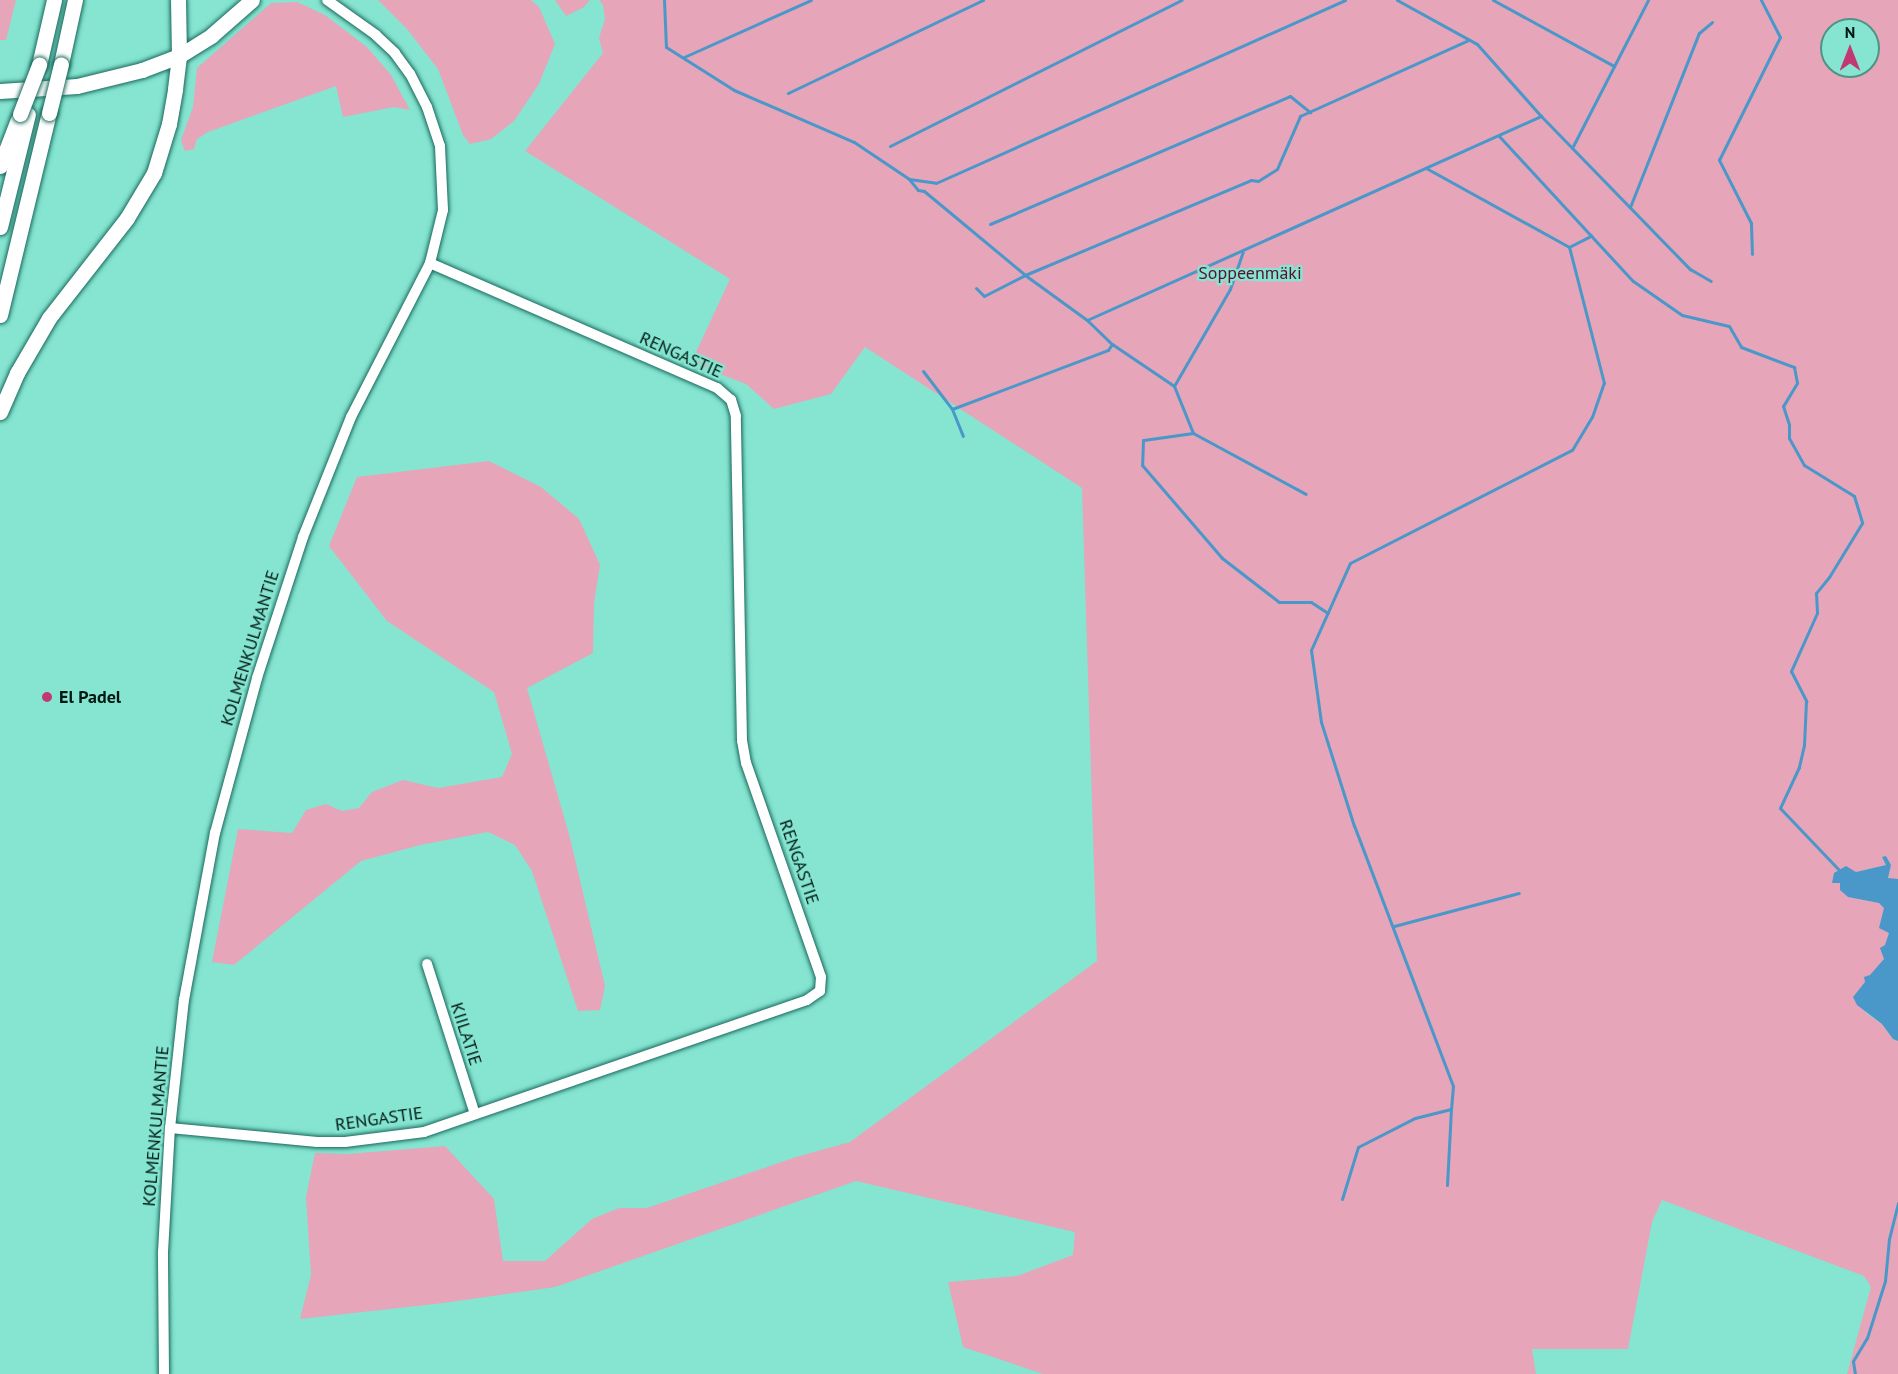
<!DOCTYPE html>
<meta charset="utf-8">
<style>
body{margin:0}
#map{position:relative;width:1898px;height:1374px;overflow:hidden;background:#85e5d1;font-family:"PT Sans",sans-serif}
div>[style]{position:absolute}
.green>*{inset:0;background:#e6a5b9}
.water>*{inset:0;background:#4a97c9}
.stream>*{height:3px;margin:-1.5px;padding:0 1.5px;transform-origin:1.5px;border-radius:1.5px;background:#4a97c9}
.roads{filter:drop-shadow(0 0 2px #1a695c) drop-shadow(0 0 2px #1a695c)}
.minor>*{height:10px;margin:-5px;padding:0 5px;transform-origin:5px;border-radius:5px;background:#fff}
.highway>*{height:15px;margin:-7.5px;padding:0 7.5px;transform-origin:7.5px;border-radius:7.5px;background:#fff}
.bridges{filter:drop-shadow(0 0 2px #1a695c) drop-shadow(0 0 2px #1a695c)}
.highway-bridge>*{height:15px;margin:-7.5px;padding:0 7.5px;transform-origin:7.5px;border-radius:7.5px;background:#fff}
.dots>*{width:16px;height:16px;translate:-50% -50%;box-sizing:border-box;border:3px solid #85e5d1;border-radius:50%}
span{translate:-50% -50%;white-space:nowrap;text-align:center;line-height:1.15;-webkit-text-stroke:4.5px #85e5d1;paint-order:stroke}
.park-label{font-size:18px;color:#5a1031}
.street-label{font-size:18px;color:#001813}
.poi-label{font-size:18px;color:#001813;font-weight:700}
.left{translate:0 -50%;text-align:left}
.north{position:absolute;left:1820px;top:18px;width:60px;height:60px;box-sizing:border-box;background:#85e5d1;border:2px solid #509385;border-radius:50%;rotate:0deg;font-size:16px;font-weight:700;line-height:24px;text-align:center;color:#001813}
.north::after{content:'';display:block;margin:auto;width:21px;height:27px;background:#c23872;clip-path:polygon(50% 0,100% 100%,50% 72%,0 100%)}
</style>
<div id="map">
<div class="green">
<div style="clip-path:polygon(0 0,16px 0,6px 40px,0 40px)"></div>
<div style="clip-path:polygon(378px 0,531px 0,539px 7px,555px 44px,539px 84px,514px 121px,491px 139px,470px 144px,463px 135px,438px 69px,407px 29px)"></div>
<div style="clip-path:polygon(555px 0,590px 0,584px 7px,566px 16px)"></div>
<div style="clip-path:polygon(evenodd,599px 0,1898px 0,1898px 879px,1888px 879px,1891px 865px,1886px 856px,1882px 858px,1887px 865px,1856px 872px,1846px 867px,1834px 873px,1833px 883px,1841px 883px,1848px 897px,1880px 903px,1884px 908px,1883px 918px,1889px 933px,1884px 959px,1866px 982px,1861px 1005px,1866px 1013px,1882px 1024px,1893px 1039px,1898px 1041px,1898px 1374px,1847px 1374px,1871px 1287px,1864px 1276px,1662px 1200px,1652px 1222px,1628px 1349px,1532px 1349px,1536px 1374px,1043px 1374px,963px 1347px,948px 1282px,1017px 1276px,1073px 1255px,1075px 1232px,856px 1181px,555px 1287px,443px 1303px,300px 1319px,311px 1275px,306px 1197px,315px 1153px,348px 1154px,445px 1146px,494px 1199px,503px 1261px,545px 1261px,592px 1219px,619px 1208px,647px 1208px,796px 1157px,850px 1142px,1097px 961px,1082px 488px,865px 347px,831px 394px,774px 409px,746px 384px,691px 363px,730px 279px,525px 151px,603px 53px,599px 38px,605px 19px,603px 5px,599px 0,1832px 30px,1868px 30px,1868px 66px,1832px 66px,1832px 30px)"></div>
<div style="clip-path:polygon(297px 2px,325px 15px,367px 47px,391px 75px,410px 110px,394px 107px,343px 117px,336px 86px,208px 132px,197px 139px,194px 149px,185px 151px,181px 140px,193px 107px,197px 68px,271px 3px)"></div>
<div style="clip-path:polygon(489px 461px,541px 487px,579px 519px,600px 565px,594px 603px,593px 653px,527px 688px,570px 838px,605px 986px,600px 1010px,578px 1011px,532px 871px,515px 845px,488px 832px,420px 845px,361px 861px,234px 965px,212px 962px,238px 829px,292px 833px,306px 810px,326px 804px,342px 811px,359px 808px,372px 792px,403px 780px,438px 788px,502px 777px,512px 754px,494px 692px,387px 621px,329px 546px,357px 477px)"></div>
</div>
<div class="water">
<div style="clip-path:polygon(1886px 856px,1891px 865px,1888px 878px,1898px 879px,1898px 1041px,1893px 1039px,1882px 1024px,1857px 1005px,1853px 997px,1865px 982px,1864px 977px,1870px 975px,1884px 959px,1880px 948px,1885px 945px,1889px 933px,1879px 928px,1884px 908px,1879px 903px,1848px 897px,1840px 890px,1840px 883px,1832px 883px,1834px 873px,1846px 866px,1856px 872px,1886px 865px,1882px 857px)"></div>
</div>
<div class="stream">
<div style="left:664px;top:0;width:47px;rotate:87.6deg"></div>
<div style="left:666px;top:47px;width:80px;rotate:32.3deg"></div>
<div style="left:734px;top:90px;width:131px;rotate:23.4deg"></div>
<div style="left:854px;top:142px;width:66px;rotate:33.9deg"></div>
<div style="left:909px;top:179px;width:14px;rotate:51deg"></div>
<div style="left:918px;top:190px;width:6px;rotate:9deg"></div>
<div style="left:924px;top:191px;width:131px;rotate:39.7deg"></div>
<div style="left:1025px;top:275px;width:77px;rotate:36deg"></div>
<div style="left:1087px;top:320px;width:35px;rotate:44deg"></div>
<div style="left:1112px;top:344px;width:75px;rotate:34.1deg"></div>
<div style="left:1174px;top:386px;width:51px;rotate:68deg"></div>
<div style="left:1193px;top:433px;width:128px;rotate:28.4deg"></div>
<div style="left:1397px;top:0;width:91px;rotate:28.8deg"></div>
<div style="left:1477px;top:44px;width:96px;rotate:48.4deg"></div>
<div style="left:1541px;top:116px;width:214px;rotate:45.8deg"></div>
<div style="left:1690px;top:269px;width:24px;rotate:30deg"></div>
<div style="left:1493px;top:0;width:138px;rotate:28.6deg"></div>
<div style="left:684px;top:57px;width:139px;rotate:-24.2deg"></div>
<div style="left:788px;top:93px;width:216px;rotate:-25.5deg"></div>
<div style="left:1499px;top:136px;width:197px;rotate:47.3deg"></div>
<div style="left:1633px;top:281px;width:60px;rotate:34.8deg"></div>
<div style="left:1682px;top:315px;width:48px;rotate:13.2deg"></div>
<div style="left:1729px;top:326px;width:24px;rotate:60deg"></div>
<div style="left:1741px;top:347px;width:57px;rotate:20.7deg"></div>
<div style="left:1794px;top:367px;width:16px;rotate:79deg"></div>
<div style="left:1797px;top:383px;width:27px;rotate:121deg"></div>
<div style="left:1783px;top:406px;width:20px;rotate:72deg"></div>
<div style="left:1789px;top:425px;width:13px;rotate:90deg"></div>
<div style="left:1789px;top:438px;width:31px;rotate:61deg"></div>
<div style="left:1804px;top:465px;width:59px;rotate:31.8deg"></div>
<div style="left:1854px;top:496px;width:28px;rotate:73deg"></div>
<div style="left:1862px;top:523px;width:63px;rotate:121.4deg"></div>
<div style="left:1829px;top:577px;width:21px;rotate:129deg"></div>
<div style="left:1816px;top:593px;width:20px;rotate:87deg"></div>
<div style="left:1817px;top:613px;width:64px;rotate:114.1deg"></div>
<div style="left:1791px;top:671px;width:34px;rotate:63deg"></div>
<div style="left:1806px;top:701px;width:44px;rotate:92.6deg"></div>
<div style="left:1804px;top:745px;width:23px;rotate:103deg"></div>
<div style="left:1799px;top:767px;width:45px;rotate:114.9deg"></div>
<div style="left:1780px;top:808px;width:86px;rotate:46.4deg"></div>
<div style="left:890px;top:146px;width:326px;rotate:-26.6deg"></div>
<div style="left:1572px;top:148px;width:166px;rotate:-62.8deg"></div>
<div style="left:1426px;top:168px;width:163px;rotate:28.9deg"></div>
<div style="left:1569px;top:247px;width:25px;rotate:-27deg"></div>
<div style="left:909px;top:179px;width:27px;rotate:8deg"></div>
<div style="left:936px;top:183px;width:448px;rotate:-24.1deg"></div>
<div style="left:1630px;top:207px;width:187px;rotate:-68.4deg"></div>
<div style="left:1699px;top:33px;width:17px;rotate:-40deg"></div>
<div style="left:990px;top:224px;width:326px;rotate:-23.1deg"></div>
<div style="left:1290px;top:96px;width:26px;rotate:39deg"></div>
<div style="left:1752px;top:254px;width:31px;rotate:-92deg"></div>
<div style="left:1751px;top:223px;width:71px;rotate:-116.9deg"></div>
<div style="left:1719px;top:160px;width:137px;rotate:-63.6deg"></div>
<div style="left:1780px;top:37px;width:42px;rotate:-117.2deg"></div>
<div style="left:976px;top:288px;width:11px;rotate:45deg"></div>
<div style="left:984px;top:296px;width:46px;rotate:-27.1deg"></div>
<div style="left:1025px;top:275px;width:245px;rotate:-22.8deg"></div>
<div style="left:1251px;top:180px;width:7px;rotate:8deg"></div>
<div style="left:1258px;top:181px;width:22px;rotate:-32deg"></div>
<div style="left:1277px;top:169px;width:58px;rotate:-66.5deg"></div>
<div style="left:1300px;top:116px;width:184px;rotate:-24.3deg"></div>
<div style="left:1087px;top:320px;width:498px;rotate:-24.2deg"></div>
<div style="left:923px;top:371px;width:48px;rotate:52.7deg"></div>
<div style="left:952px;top:409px;width:29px;rotate:68deg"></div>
<div style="left:1174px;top:386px;width:112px;rotate:-60deg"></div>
<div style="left:1230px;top:289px;width:39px;rotate:-71deg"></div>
<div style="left:952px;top:409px;width:167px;rotate:-20.7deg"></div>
<div style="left:1108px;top:350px;width:7px;rotate:-56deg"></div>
<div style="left:1193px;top:433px;width:50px;rotate:172deg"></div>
<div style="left:1143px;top:440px;width:25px;rotate:92deg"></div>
<div style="left:1142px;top:465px;width:123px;rotate:49.3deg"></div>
<div style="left:1222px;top:558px;width:72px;rotate:37.7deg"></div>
<div style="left:1279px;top:602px;width:32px"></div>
<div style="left:1311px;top:602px;width:20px;rotate:33deg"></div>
<div style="left:1394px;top:926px;width:129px;rotate:-14.8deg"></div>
<div style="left:1447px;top:1185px;width:76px;rotate:-87deg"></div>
<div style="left:1342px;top:1199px;width:54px;rotate:-72.9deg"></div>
<div style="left:1358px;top:1147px;width:64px;rotate:-27deg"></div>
<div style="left:1415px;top:1118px;width:37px;rotate:-14deg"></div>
<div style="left:1451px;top:1109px;width:23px;rotate:-85deg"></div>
<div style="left:1453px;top:1086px;width:278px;rotate:-110.8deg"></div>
<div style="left:1354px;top:826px;width:109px;rotate:-107.6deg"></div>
<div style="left:1321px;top:722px;width:73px;rotate:-97.9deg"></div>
<div style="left:1311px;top:650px;width:95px;rotate:-65.9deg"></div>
<div style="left:1350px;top:563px;width:249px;rotate:-27deg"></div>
<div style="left:1572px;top:450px;width:39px;rotate:-59deg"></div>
<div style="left:1592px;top:417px;width:36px;rotate:-71deg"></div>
<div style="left:1604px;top:383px;width:140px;rotate:-104.4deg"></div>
<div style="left:1855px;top:1374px;width:13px;rotate:-99deg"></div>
<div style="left:1853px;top:1361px;width:27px;rotate:-59deg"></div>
<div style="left:1867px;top:1338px;width:60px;rotate:-72.5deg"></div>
<div style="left:1885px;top:1281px;width:42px;rotate:-84.6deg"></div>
<div style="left:1889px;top:1239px;width:37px;rotate:-76deg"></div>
</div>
<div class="roads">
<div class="minor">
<div style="left:427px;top:964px;width:157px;rotate:72.3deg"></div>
<div style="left:170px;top:1128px;width:148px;rotate:5.4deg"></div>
<div style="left:317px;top:1142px;width:28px"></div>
<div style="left:345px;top:1142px;width:80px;rotate:-7.2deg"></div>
<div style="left:424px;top:1132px;width:405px;rotate:-19deg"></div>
<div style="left:807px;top:1000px;width:16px;rotate:-35deg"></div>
<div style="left:820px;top:991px;width:14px;rotate:-86deg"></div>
<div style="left:821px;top:977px;width:227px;rotate:-109.3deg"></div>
<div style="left:746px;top:763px;width:22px;rotate:-100deg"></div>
<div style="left:742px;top:741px;width:325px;rotate:-91.1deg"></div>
<div style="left:736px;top:416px;width:17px;rotate:-107deg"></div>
<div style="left:731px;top:400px;width:18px;rotate:-139deg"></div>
<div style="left:717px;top:388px;width:313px;rotate:-156.5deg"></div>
<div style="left:164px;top:1374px;width:122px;rotate:-90.5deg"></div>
<div style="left:163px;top:1252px;width:124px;rotate:-86.8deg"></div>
<div style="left:170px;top:1128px;width:129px;rotate:-83.8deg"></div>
<div style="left:184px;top:1000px;width:170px;rotate:-79.5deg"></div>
<div style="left:215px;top:833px;width:161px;rotate:-74.8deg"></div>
<div style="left:257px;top:678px;width:148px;rotate:-71.9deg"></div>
<div style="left:303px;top:537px;width:129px;rotate:-68.2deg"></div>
<div style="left:351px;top:417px;width:173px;rotate:-62.8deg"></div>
<div style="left:430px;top:263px;width:55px;rotate:-76.2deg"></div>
<div style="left:443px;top:210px;width:64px;rotate:-92.7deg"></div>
<div style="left:440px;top:146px;width:41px;rotate:-108.4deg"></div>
<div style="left:427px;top:107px;width:37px;rotate:-117deg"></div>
<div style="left:410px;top:74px;width:26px;rotate:-126deg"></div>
<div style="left:395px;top:53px;width:26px;rotate:-137deg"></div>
<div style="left:376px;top:35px;width:60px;rotate:-144.5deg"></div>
</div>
<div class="highway">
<div style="left:61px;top:64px;width:66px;rotate:-77.7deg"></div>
<div style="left:39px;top:65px;width:67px;rotate:-77deg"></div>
<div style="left:0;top:91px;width:77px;rotate:-3.7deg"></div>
<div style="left:77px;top:86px;width:67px;rotate:-13.8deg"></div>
<div style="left:142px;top:70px;width:40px;rotate:-21deg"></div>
<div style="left:179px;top:56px;width:39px;rotate:-32deg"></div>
<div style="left:212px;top:35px;width:53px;rotate:-41.2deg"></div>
<div style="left:0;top:166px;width:50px;rotate:-69deg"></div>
<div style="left:0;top:227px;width:116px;rotate:-76.1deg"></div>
<div style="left:0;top:315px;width:208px;rotate:-76.4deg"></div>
<div style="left:0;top:412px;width:43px;rotate:-66.4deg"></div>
<div style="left:17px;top:373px;width:64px;rotate:-59.8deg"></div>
<div style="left:49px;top:318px;width:127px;rotate:-52deg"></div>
<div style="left:127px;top:218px;width:52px;rotate:-59deg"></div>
<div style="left:154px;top:173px;width:51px;rotate:-73deg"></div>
<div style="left:169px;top:124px;width:36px;rotate:-80deg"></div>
<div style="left:175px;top:89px;width:33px;rotate:-83deg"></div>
<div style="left:179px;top:56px;width:56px;rotate:-91deg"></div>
</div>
</div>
<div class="bridges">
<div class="highway-bridge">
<div style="left:49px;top:113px;width:50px;rotate:-76.2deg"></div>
<div style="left:20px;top:114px;width:53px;rotate:-68.8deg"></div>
</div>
</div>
<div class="dots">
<div style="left:47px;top:697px;background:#c23872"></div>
</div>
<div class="park-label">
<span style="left:1250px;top:273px">Soppeenmäki</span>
</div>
<div class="street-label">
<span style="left:681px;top:355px;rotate:24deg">RENGASTIE</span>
<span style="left:250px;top:648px;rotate:-73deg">KOLMENKULMANTIE</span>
<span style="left:799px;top:862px;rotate:71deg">RENGASTIE</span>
<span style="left:466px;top:1034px;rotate:72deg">KIILATIE</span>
<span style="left:379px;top:1119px;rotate:-8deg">RENGASTIE</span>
<span style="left:156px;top:1126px;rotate:-85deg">KOLMENKULMANTIE</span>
</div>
<div class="poi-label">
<span class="left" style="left:59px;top:697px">El Padel</span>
</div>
<div class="north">N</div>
</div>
